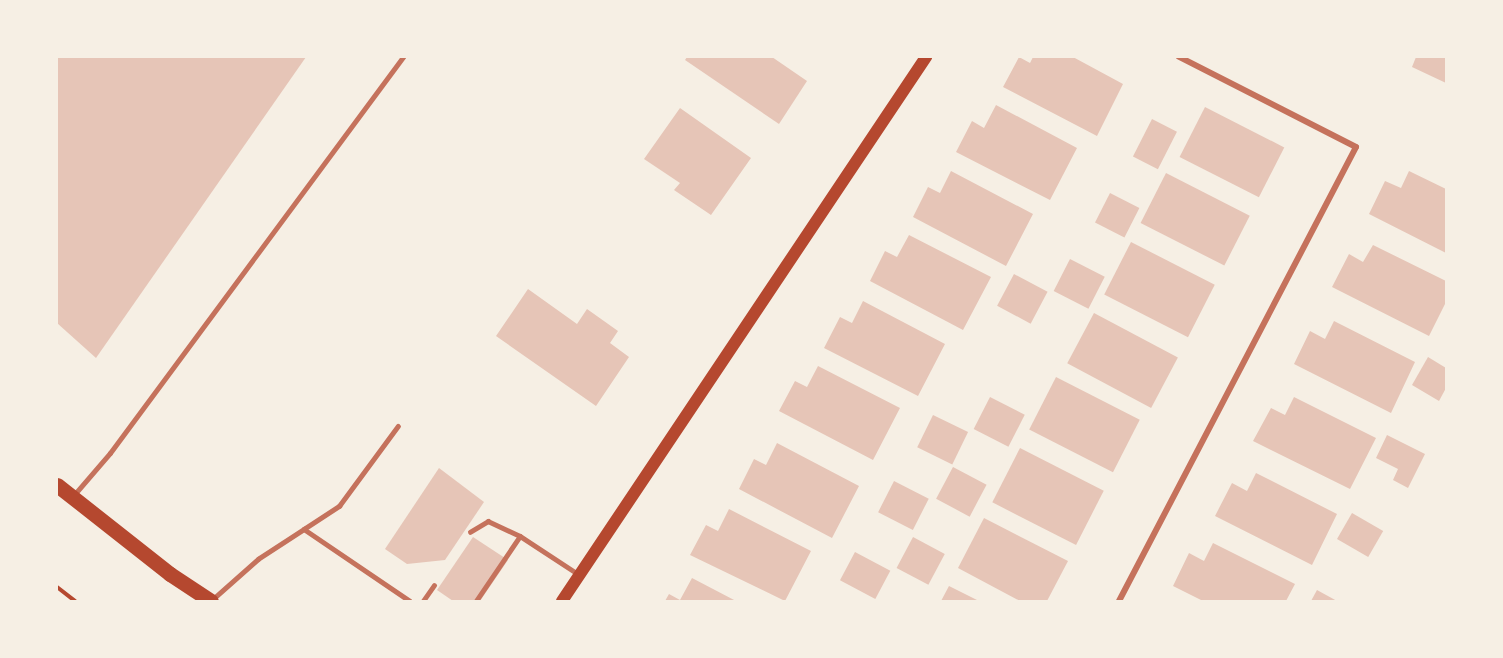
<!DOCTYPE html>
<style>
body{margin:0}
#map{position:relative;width:1503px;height:658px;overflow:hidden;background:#f6efe4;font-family:"Varela Round",sans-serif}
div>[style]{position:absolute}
.building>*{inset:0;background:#e6c5b7;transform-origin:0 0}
.path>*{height:4px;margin:-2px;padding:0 2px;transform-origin:2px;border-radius:2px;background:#b5482f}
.service>*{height:4.5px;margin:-2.25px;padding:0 2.25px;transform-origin:2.25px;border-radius:2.25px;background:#c5725c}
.minor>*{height:6px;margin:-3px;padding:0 3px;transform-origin:3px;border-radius:3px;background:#c5725c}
.secondary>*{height:12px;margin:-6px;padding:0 6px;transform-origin:6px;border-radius:6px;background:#b5482f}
.primary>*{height:15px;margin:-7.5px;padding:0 7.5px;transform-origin:7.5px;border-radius:7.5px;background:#b5482f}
span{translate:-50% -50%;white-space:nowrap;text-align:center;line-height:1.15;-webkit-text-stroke:6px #f6efe4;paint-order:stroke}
.frame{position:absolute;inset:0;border:58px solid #f6efe4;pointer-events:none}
</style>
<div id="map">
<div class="building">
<div style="clip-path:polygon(57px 57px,306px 57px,96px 358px,57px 323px)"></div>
<div style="clip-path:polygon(687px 57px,772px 57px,807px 81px,779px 124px,685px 60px)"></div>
<div style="clip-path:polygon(1019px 57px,1030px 63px,1033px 57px,1073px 57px,1123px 84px,1097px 136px,1003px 87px)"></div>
<div style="clip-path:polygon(1416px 57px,1446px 57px,1446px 83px,1412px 67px)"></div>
<div style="clip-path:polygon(996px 105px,1077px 148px,1050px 200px,956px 152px,972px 121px,984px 128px)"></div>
<div style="left:1205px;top:107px;width:89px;height:56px;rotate:27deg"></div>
<div style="clip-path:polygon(680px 108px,751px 158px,711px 215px,674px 190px,680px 183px,644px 159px)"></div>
<div style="left:1152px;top:119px;width:28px;height:42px;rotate:27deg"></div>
<div style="clip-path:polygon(951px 171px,1033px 214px,1006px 266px,913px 217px,928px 187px,940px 193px)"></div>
<div style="clip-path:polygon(1409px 171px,1446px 189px,1446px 253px,1369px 214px,1385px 181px,1401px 188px)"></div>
<div style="left:1166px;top:173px;width:94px;height:56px;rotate:27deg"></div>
<div style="left:1110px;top:193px;width:33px;height:33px;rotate:27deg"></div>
<div style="clip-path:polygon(909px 235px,991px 277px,963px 330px,870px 281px,885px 251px,897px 257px)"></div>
<div style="left:1131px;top:242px;width:94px;height:59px;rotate:27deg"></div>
<div style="clip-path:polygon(1373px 245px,1446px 281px,1446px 302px,1429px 336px,1332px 287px,1349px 254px,1363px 262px)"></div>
<div style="left:1070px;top:259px;width:39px;height:36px;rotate:27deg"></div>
<div style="left:1014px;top:274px;width:38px;height:36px;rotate:28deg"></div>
<div style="clip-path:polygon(528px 289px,577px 324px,587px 309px,618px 331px,610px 343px,629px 357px,596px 406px,496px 336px)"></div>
<div style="clip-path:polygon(863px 301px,945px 344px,918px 396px,824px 348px,840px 317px,852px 323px)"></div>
<div style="left:1094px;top:313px;width:95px;height:57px;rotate:28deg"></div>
<div style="clip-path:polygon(1334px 321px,1415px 362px,1391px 413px,1294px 364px,1310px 331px,1325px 339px)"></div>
<div style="clip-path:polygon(1428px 357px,1446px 368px,1446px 388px,1439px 401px,1412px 385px)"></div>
<div style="clip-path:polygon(818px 366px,900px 408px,873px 460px,779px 411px,795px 381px,807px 387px)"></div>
<div style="left:1056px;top:377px;width:94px;height:59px;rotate:27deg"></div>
<div style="left:990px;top:397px;width:39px;height:36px;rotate:27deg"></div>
<div style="clip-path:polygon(1294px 397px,1376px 438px,1350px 489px,1253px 441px,1271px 408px,1285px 415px)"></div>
<div style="left:933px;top:415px;width:39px;height:36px;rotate:26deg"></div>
<div style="clip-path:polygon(1387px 435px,1425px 454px,1408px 488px,1393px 480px,1398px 469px,1376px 458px)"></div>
<div style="clip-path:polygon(777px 443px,859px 486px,832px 538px,739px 489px,754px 459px,766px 465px)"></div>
<div style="left:1020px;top:448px;width:94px;height:61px;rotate:27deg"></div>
<div style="left:953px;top:467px;width:38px;height:36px;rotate:28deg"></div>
<div style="clip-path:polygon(439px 468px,484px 502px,445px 560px,407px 564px,385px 549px)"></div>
<div style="clip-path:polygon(1256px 473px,1337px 514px,1312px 565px,1215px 516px,1232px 483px,1247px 491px)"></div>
<div style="left:894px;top:481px;width:39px;height:35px;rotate:27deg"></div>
<div style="clip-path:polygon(729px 509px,811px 551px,785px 601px,690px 555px,706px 525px,718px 531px)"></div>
<div style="left:1352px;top:513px;width:36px;height:30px;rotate:30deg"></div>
<div style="clip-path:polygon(984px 518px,1068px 561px,1047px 601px,1020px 601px,958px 568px)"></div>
<div style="clip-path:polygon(473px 537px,508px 560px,480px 601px,453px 601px,437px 590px)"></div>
<div style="left:913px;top:537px;width:36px;height:35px;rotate:28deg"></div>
<div style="clip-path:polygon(1213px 543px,1295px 584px,1286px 601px,1203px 601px,1173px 586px,1189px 553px,1204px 561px)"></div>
<div style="left:855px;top:552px;width:40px;height:32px;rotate:28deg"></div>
<div style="clip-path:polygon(692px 578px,736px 601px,665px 601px,669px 594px,680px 600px)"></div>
<div style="clip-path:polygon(949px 586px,979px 601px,941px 601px)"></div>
<div style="clip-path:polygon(1317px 590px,1337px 601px,1311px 601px)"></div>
</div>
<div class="path">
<div style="left:57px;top:587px;width:23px;rotate:38deg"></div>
</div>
<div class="service">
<div style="left:74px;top:495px;width:55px;rotate:-49.4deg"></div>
<div style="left:110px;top:453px;width:493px;rotate:-53.5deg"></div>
<div style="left:304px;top:529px;width:42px;rotate:-33.3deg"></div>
<div style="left:339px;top:506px;width:99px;rotate:-53.6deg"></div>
<div style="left:470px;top:532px;width:21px;rotate:-31deg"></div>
<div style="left:488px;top:521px;width:35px;rotate:25deg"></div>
<div style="left:213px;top:599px;width:60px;rotate:-41.6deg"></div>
<div style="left:258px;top:559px;width:55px;rotate:-33.1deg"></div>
<div style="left:304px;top:529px;width:128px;rotate:34.2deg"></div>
<div style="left:423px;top:601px;width:19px;rotate:-55deg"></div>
<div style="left:476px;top:601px;width:78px;rotate:-55.9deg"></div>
<div style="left:520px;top:536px;width:69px;rotate:33.2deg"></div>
</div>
<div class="minor">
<div style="left:1119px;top:601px;width:512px;rotate:-62.43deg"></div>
<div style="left:1356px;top:147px;width:199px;rotate:-153deg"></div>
</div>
<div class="secondary">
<div style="left:562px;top:601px;width:655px;rotate:-56.21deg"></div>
</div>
<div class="primary">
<div style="left:57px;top:485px;width:144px;rotate:38.2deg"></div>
<div style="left:170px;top:574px;width:49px;rotate:33.4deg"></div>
</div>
<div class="frame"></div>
</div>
